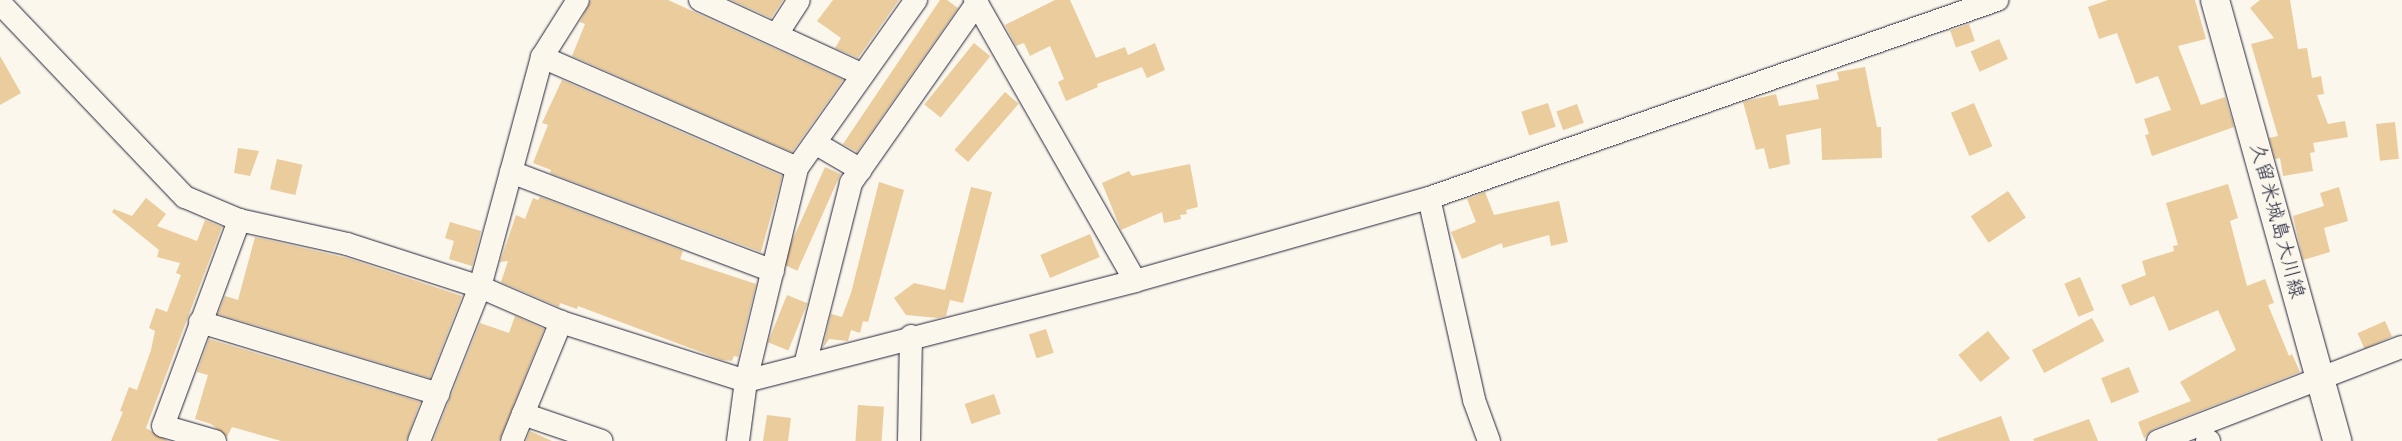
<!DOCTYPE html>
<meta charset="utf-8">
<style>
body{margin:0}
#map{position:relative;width:2402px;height:441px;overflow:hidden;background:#fbf7ec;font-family:"Indie Flower","Klee One",sans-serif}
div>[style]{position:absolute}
.building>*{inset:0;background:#eacc9d;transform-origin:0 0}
.roads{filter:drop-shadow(0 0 1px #22223b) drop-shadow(0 0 1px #22223b)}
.street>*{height:22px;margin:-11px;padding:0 11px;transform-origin:11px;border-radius:11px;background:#fbf7ec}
.primary>*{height:28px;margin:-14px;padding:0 14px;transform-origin:14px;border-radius:14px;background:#fbf7ec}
span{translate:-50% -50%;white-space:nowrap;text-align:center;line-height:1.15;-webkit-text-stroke:4px #fbf7ec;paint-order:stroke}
.street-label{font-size:20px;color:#22223b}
</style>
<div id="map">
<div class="building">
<div style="clip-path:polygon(591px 0,668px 0,843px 80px,792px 152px,572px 56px,585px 24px,580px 22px)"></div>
<div style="clip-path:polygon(731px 0,783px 0,771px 18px)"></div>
<div style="clip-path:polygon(833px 0,899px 0,858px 58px,835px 48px,841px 38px,817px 21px)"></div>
<div style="clip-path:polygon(940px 0,947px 0,958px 8px,857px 152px,843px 144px)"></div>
<div style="clip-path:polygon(1055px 0,1070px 0,1096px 58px,1125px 47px,1128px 55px,1155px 43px,1165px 70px,1147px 78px,1142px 67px,1097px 84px,1098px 87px,1066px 101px,1058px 82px,1064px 79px,1050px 46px,1030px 56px,1024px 43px,1016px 46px,1005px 25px)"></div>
<div style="clip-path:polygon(2108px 0,2195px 0,2206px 39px,2178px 46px,2201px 105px,2225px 97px,2234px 127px,2152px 156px,2145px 135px,2149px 134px,2144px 119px,2171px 110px,2158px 76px,2136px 84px,2117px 33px,2099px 39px,2088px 7px)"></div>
<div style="clip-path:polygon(2260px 0,2290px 0,2298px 49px,2307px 48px,2312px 78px,2321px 76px,2324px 94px,2317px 95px,2328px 124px,2345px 121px,2348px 137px,2313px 143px,2315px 152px,2310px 153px,2313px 171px,2283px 176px,2280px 158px,2275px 159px,2269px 138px,2278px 136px,2251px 44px,2274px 38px,2250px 8px)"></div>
<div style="left:1969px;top:24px;width:18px;height:20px;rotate:71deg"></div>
<div style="left:1999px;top:39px;width:22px;height:31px;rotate:66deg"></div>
<div style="left:974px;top:43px;width:21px;height:79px;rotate:39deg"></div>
<div style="clip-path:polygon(0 56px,21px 93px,0 105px)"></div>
<div style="clip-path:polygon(1865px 67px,1877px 127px,1881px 127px,1882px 158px,1822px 160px,1821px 128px,1786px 135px,1790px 164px,1769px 169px,1764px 148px,1756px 150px,1743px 102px,1776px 94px,1779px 106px,1819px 99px,1816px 85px,1839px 80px,1837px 72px)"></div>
<div style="clip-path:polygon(562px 80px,782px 176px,761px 252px,550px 173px,551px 170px,533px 163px,548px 125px,542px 123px)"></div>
<div style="left:1005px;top:92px;width:18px;height:77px;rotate:41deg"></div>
<div style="left:1548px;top:103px;width:25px;height:28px;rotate:72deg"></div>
<div style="left:1974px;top:103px;width:47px;height:25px;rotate:67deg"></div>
<div style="left:1577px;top:104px;width:20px;height:22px;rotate:70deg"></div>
<div style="left:2395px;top:122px;width:37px;height:19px;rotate:84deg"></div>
<div style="clip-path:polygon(238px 148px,259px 151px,250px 176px,234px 173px)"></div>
<div style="left:277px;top:159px;width:26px;height:31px;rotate:13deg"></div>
<div style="clip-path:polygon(1190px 164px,1198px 207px,1186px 210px,1187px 214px,1180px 215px,1181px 219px,1164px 223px,1162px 212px,1121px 230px,1102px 183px,1129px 171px,1132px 176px)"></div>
<div style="left:825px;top:167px;width:17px;height:106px;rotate:24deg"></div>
<div style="clip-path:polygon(879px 182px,904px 190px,868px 322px,863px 321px,860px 333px,851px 330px,848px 341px,829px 339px,823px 348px,831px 314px,842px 317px,851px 293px)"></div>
<div style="clip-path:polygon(2228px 184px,2238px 218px,2230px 221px,2247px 286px,2265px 279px,2274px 303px,2268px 305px,2289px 356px,2292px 354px,2300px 372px,2153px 429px,2144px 438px,2138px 422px,2191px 401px,2180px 382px,2236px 350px,2218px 310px,2169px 331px,2154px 296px,2130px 306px,2121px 285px,2146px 275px,2142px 261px,2174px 251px,2173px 246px,2178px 245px,2166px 203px)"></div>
<div style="clip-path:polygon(971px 187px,992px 192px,963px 303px,950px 300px,946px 316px,938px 318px,906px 315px,894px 298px,914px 283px,945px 290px)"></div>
<div style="clip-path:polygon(2339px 187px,2348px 221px,2324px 228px,2330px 252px,2303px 260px,2293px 216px,2324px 206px,2320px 193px)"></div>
<div style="left:2008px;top:191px;width:32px;height:45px;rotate:56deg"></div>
<div style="clip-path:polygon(1485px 192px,1494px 215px,1559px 201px,1568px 242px,1551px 246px,1549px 235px,1503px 248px,1502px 243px,1462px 259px,1451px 232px,1476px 222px,1467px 199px)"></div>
<div style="clip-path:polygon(540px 197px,683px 251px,680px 259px,756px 284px,738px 357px,734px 356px,732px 361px,722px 360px,578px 306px,577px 309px,560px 303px,559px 307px,501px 282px,508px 261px,500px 262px,516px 215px,525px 219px,533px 198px,538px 200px)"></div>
<div style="clip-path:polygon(146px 198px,166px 214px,157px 226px,197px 241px,205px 220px,222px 227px,146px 428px,168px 441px,111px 441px,123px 412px,120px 411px,129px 387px,137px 390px,151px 350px,155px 331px,149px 328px,156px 308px,167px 312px,181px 275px,176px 273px,180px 263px,157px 257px,159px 250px,112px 212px,114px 209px,132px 216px)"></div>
<div style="clip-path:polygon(450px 222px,481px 231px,472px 266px,449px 259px,454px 241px,445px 238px)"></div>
<div style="left:1090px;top:234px;width:25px;height:54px;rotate:67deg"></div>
<div style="clip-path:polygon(255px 237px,347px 258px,462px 296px,430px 378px,218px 314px,225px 296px,238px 300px)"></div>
<div style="left:2080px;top:277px;width:36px;height:17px;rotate:67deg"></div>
<div style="left:787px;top:295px;width:22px;height:51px;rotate:22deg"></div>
<div style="clip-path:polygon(515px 316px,544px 329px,499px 441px,433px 441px,480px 323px,509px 333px)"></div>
<div style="left:2092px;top:318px;width:26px;height:68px;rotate:62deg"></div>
<div style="left:2385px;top:321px;width:17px;height:30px;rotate:66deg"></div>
<div style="left:1046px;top:329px;width:25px;height:18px;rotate:72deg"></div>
<div style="left:1988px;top:331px;width:35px;height:38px;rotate:51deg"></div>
<div style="clip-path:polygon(209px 339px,420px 402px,406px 441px,281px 441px,232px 427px,227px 437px,211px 424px,195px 419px,208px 375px,197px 372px)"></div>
<div style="left:2129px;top:367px;width:27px;height:30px;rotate:68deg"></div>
<div style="left:994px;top:394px;width:21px;height:31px;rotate:71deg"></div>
<div style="left:858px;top:405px;width:26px;height:36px;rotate:4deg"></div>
<div style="clip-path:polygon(767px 415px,791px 418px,788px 441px,763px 441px)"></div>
<div style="clip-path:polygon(2001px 416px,2010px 441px,1938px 441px,1937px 439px)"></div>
<div style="clip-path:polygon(2089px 419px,2098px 441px,2034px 441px,2033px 439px)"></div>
<div style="clip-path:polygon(530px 431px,552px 441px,526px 441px)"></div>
</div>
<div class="roads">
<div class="street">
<div style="left:700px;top:0;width:179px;rotate:24.7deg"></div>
<div style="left:975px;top:0;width:323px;rotate:60.3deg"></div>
<div style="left:0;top:3px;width:268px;rotate:46.4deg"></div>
<div style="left:185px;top:197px;width:59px;rotate:23.1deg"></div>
<div style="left:239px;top:220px;width:111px;rotate:12.5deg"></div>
<div style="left:347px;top:244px;width:140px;rotate:17.9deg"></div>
<div style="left:480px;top:287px;width:88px;rotate:23.4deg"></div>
<div style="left:561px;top:322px;width:194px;rotate:17.7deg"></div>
<div style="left:746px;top:381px;width:402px;rotate:-14.4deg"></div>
<div style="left:1135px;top:281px;width:305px;rotate:-15.8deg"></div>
<div style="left:1429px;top:198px;width:602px;rotate:-19.22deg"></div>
<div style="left:777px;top:34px;width:40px;rotate:-57.1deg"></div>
<div style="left:542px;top:57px;width:278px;rotate:23.5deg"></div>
<div style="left:815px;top:143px;width:53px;rotate:30.4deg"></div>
<div style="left:511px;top:172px;width:280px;rotate:20.7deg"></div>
<div style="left:1429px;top:198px;width:207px;rotate:77.4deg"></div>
<div style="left:1474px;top:400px;width:44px;rotate:69.9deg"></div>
<div style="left:200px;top:322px;width:249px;rotate:16.8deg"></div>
<div style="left:805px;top:365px;width:188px;rotate:-75.8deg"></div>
<div style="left:851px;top:183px;width:220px;rotate:-55deg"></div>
<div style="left:523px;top:414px;width:100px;rotate:-67.6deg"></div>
<div style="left:215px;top:441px;width:54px;rotate:-163.9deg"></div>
<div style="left:163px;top:426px;width:220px;rotate:-69.7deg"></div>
<div style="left:419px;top:441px;width:166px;rotate:-68.4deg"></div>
<div style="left:480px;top:287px;width:238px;rotate:-74.9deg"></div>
<div style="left:542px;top:57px;width:67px;rotate:-57.7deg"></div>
<div style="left:512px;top:441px;width:29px;rotate:-68deg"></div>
<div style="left:523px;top:414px;width:83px;rotate:18.9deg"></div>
<div style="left:738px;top:441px;width:61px;rotate:-82.4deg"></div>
<div style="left:746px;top:381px;width:219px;rotate:-76.5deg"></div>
<div style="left:797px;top:168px;width:206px;rotate:-54.7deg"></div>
<div style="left:909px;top:441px;width:105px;rotate:-88.9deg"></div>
<div style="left:2158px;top:441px;width:261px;rotate:-21.1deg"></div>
<div style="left:2207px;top:441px;width:2px"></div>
</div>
<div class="primary">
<div style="left:2215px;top:0;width:458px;rotate:74.5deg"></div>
</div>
</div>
<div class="street-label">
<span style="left:2276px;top:221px;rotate:75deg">久留米城島大川線</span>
</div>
</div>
